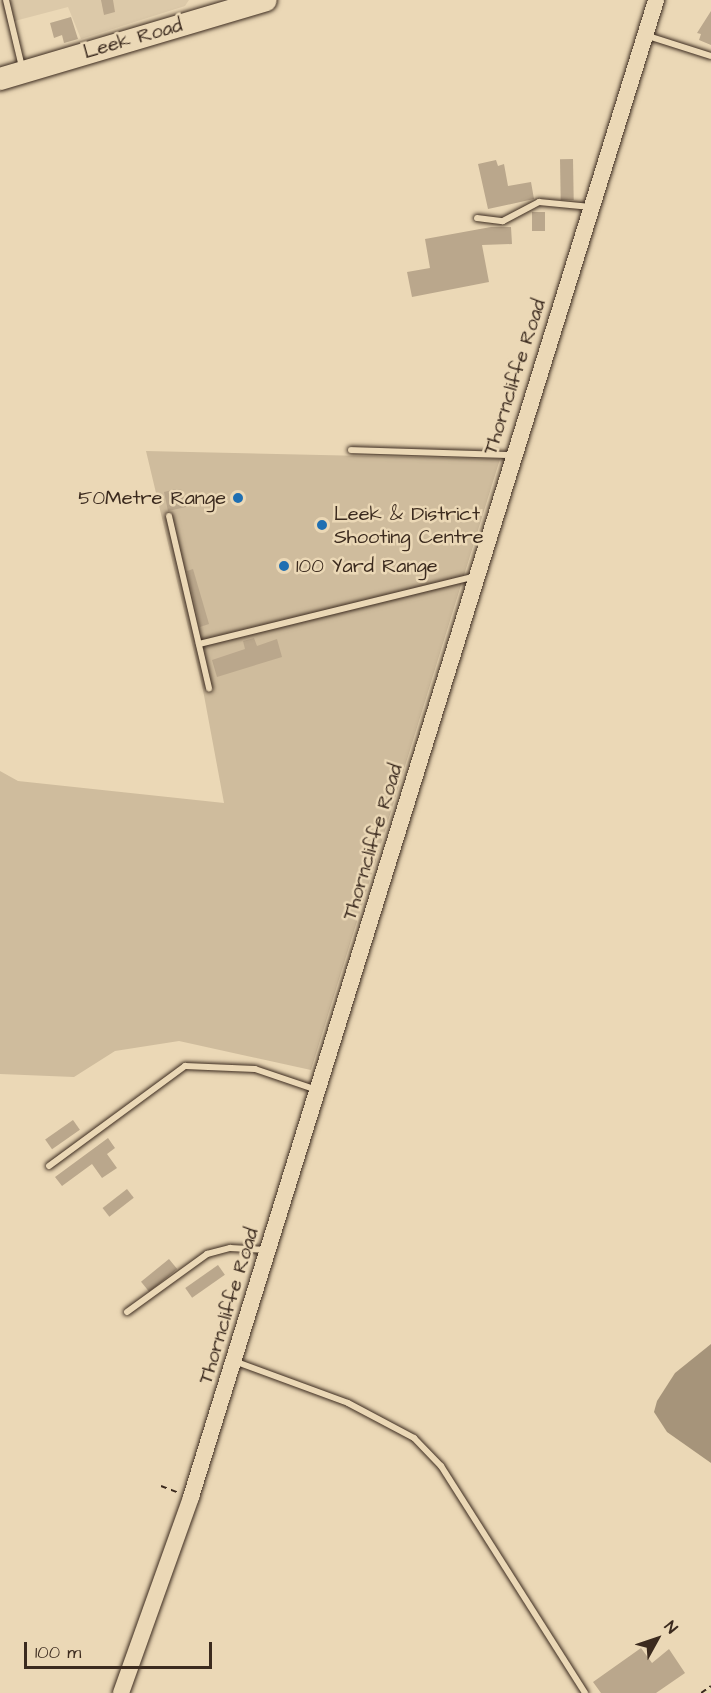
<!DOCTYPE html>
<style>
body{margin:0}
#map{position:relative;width:711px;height:1693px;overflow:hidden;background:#ebd8b6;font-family:"Architects Daughter",sans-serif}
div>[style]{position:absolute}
.built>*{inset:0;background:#dcc9a9}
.green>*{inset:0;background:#cfbc9d}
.water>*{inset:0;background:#a6947a}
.building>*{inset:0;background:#baa78c;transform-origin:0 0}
.path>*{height:2px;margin-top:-1px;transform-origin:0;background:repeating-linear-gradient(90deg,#3b2a1e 0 6px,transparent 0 10.5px)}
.roads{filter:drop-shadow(0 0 2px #3b2a1e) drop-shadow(0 0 2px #3b2a1e)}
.lane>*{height:6px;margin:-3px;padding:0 3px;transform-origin:3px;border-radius:3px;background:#ebd8b6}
.secondary>*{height:16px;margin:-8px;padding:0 8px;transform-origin:8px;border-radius:8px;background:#ebd8b6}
.highway>*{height:22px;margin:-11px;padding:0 11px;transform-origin:11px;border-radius:11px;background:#ebd8b6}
.dots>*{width:16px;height:16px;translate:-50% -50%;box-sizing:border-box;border:3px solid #ebd8b6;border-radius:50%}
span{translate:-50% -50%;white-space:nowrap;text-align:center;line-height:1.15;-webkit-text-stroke:5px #ebd8b6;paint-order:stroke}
.street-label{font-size:20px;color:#3b2a1e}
.poi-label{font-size:20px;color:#3b2a1e}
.right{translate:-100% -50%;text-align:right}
.left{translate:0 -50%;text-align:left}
.north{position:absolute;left:627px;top:1609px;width:60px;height:60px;-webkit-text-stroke:4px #ebd8b6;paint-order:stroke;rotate:50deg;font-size:16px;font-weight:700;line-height:24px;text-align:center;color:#3b2a1e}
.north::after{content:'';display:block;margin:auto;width:21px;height:27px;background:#3b2a1e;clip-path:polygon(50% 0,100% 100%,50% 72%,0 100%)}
.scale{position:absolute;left:24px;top:1642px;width:188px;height:27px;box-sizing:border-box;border:3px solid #3b2a1e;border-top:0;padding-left:8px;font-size:18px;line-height:21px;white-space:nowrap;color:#3b2a1e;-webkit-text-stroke:4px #ebd8b6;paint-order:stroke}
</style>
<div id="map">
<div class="built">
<div style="clip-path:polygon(1px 0,189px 0,185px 6px,81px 39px,68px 7px,7px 23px)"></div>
</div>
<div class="green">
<div style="clip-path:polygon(146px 451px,500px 459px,311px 1070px,179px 1041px,115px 1051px,74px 1077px,0 1074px,0 771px,18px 781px,224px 803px,203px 690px)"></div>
</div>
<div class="water">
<div style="clip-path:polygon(711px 1344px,711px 1463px,667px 1432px,654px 1412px,657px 1401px,675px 1373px)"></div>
</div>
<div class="building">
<div style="clip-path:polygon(101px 0,113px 0,115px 12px,104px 15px)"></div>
<div style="clip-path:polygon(711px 11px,711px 45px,699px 40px,701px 34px,697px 33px)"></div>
<div style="clip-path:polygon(71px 17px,78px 39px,64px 43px,62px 35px,54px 38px,50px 23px)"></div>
<div style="left:573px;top:159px;width:41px;height:13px;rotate:89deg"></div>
<div style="clip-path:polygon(496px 160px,498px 166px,504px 164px,508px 186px,531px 182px,534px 199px,488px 209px,478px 164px)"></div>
<div style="left:532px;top:212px;width:13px;height:19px"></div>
<div style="clip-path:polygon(491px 227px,511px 227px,512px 244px,482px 245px,489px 282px,412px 297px,407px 272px,430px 268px,425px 239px)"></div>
<div style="clip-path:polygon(176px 489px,182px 490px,186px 507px,168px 511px,164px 492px)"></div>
<div style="clip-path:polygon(193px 569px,209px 624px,200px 627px,187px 571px)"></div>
<div style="clip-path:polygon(254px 638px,257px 646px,277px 639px,282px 657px,217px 677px,212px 660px,245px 649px,243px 641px)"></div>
<div style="left:73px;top:1120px;width:12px;height:34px;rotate:55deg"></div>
<div style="clip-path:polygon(108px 1138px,115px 1148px,107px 1154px,117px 1168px,102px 1178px,92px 1164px,62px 1186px,55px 1177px)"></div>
<div style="left:127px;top:1189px;width:11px;height:31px;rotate:52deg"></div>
<div style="left:169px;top:1259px;width:13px;height:36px;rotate:51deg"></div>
<div style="left:218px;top:1265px;width:12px;height:40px;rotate:55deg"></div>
<div style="clip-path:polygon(641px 1648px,652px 1663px,669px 1649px,685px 1673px,656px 1693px,601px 1693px,593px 1682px)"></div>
</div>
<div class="path">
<div style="left:161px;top:1486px;width:17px;rotate:21deg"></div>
<div style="left:701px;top:1693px;width:12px;rotate:-35deg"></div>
</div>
<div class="roads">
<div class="lane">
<div style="left:6px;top:0;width:69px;rotate:76.6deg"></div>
<div style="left:645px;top:35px;width:69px;rotate:17.7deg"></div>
<div style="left:477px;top:218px;width:26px;rotate:7deg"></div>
<div style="left:503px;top:221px;width:41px;rotate:-27.8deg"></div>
<div style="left:539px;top:202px;width:52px;rotate:5.5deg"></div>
<div style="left:351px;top:450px;width:161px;rotate:1.8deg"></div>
<div style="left:169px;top:516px;width:177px;rotate:76.9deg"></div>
<div style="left:199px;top:644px;width:284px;rotate:-13.8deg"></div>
<div style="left:49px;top:1166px;width:169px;rotate:-36.3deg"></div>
<div style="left:185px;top:1066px;width:70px;rotate:2.5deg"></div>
<div style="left:255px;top:1069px;width:65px;rotate:18.7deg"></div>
<div style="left:127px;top:1312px;width:99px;rotate:-35.9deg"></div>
<div style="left:207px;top:1254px;width:24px;rotate:-15deg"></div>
<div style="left:230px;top:1248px;width:37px;rotate:3deg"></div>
<div style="left:234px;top:1361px;width:121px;rotate:20.2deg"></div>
<div style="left:348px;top:1403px;width:75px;rotate:27.9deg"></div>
<div style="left:414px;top:1438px;width:39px;rotate:46deg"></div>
<div style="left:441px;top:1466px;width:269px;rotate:57.6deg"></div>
</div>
<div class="secondary">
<div style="left:121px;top:1693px;width:208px;rotate:-70.3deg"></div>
<div style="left:191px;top:1497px;width:1568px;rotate:-72.74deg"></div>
</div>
<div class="highway">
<div style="left:0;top:79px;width:277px;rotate:-16.5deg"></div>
</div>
</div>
<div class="dots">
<div style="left:238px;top:498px;background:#1f6fb2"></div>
<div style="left:322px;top:525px;background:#1f6fb2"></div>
<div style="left:284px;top:566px;background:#1f6fb2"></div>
</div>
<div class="street-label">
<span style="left:133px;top:39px;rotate:-16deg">Leek Road</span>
<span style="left:515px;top:377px;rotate:-72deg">Thorncliffe Road</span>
<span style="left:373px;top:842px;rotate:-73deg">Thorncliffe Road</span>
<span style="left:229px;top:1306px;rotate:-73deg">Thorncliffe Road</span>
</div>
<div class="poi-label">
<span class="right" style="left:226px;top:498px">50Metre Range</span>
<span class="left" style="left:334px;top:526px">Leek &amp; District<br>Shooting Centre</span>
<span class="left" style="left:296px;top:566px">100 Yard Range</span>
</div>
<div class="north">N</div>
<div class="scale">100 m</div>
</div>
